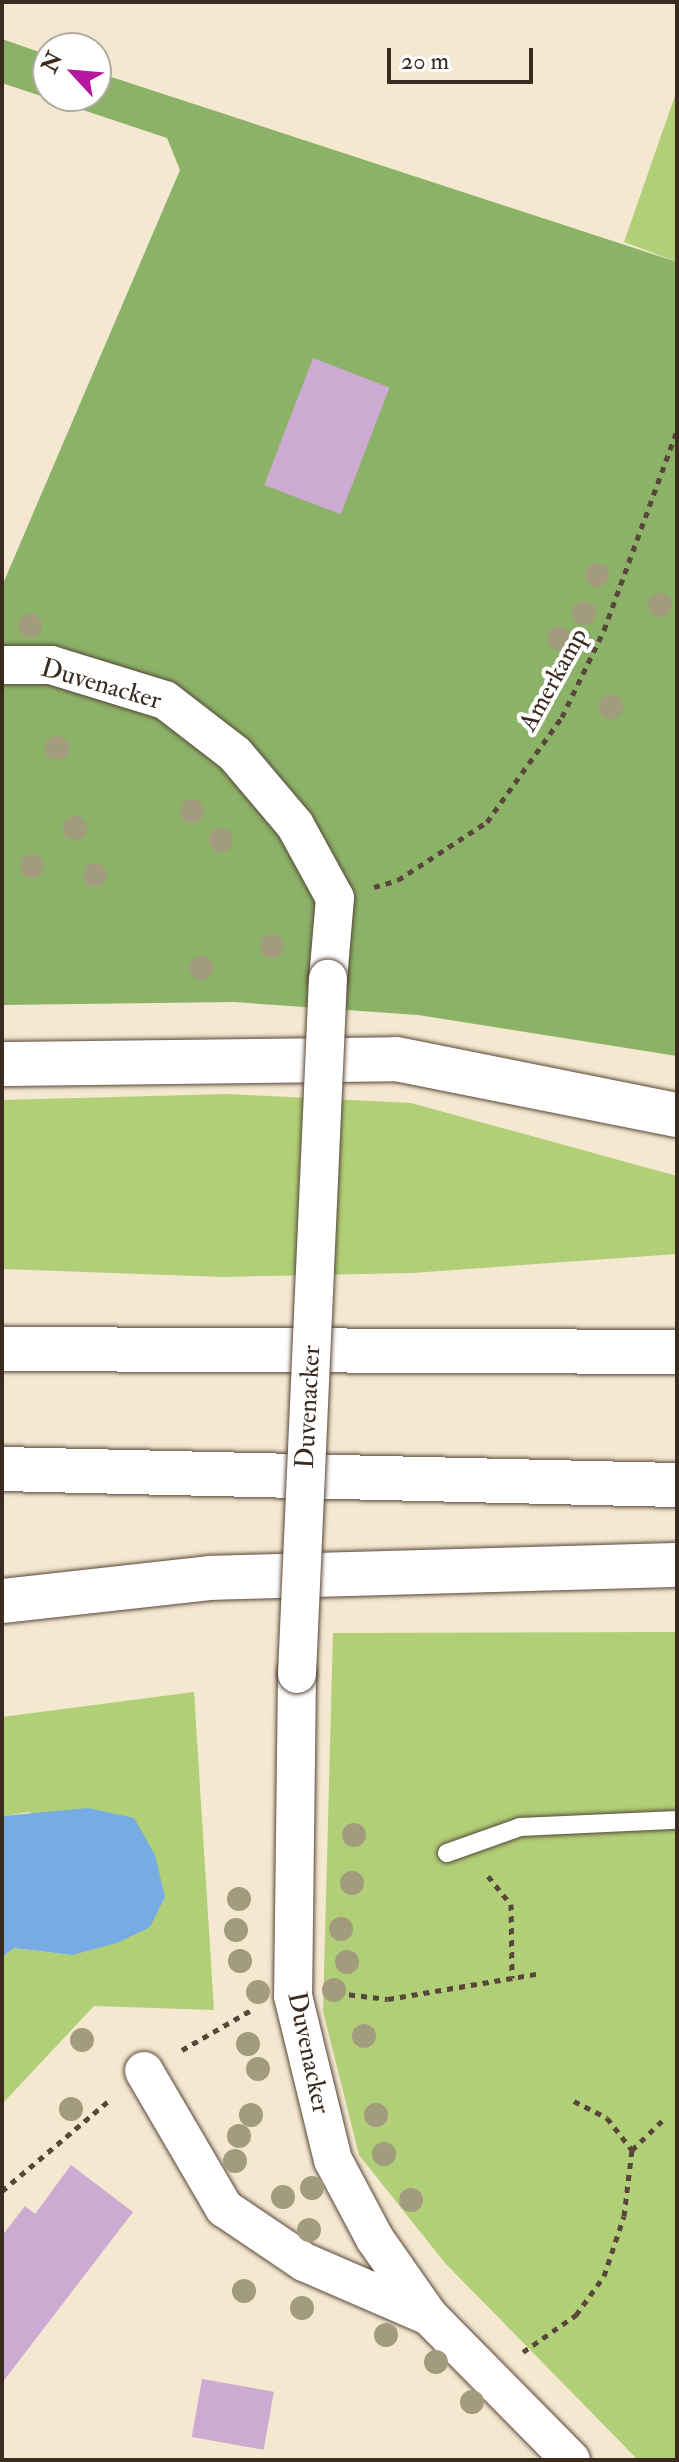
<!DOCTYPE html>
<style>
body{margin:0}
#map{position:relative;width:679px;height:2462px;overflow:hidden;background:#f5e8d1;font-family:"IM FELL Double Pica",serif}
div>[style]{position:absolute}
.green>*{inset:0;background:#b0cf77}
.forest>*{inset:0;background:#8cb268}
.water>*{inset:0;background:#77abe4}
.building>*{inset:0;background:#ccaad1;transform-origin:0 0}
.path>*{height:5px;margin-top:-2.5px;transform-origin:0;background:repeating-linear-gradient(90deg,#574639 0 6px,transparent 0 12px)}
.roads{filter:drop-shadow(0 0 2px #574639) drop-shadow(0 0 2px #574639)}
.lane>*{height:18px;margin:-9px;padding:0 9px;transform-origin:9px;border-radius:9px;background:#fff}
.street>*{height:38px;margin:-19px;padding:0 19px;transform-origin:19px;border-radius:19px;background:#fff}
.highway>*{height:44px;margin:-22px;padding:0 22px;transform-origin:22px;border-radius:22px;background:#fff}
.bridges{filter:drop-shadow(0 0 2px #574639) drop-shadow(0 0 2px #574639)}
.street-bridge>*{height:38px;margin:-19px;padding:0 19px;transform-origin:19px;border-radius:19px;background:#fff}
.trees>*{width:24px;height:24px;margin:-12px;border-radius:50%;background:#a29b7d}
span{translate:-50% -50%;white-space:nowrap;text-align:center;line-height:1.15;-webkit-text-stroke:8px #fff;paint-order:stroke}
.street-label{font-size:26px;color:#3b2a1e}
.frame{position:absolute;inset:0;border:4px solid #3b2a1e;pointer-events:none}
.north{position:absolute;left:32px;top:32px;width:80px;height:80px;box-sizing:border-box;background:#fff;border:2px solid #b1aaa5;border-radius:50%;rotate:296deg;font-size:22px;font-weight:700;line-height:32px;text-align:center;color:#3b2a1e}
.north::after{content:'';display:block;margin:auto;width:28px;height:36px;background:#b5179e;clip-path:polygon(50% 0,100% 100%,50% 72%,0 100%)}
.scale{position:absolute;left:387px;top:48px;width:146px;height:36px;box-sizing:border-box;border:4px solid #3b2a1e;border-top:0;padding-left:10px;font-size:24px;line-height:28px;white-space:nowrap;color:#3b2a1e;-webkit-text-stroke:6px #fff;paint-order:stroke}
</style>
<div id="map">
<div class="green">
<div style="clip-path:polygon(677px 90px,677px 262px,624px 242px)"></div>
<div style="clip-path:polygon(227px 1094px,411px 1103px,677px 1176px,677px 1254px,412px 1273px,224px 1277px,2px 1269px,2px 1100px)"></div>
<div style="clip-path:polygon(677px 1632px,677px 2460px,638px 2460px,445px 2263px,359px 2155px,323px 2011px,333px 1633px)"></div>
<div style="clip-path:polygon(194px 1692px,214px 2010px,94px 2006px,2px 2104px,2px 1957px,13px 1948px,72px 1955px,30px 1812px,2px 1816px,2px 1717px)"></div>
</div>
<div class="forest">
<div style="clip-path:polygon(2px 39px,48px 55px,48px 96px,96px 96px,96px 72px,677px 262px,677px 1056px,418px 1015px,234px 1002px,2px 1005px,2px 586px,180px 170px,167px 138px,2px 83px)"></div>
</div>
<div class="water">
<div style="clip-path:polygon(88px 1808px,134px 1818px,155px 1855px,165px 1897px,150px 1927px,117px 1943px,72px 1955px,14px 1948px,2px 1957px,2px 1816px)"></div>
</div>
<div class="building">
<div style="left:313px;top:358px;width:82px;height:136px;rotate:21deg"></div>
<div style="clip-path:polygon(71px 2165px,133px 2212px,2px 2383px,2px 2236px,25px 2206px,35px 2214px)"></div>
<div style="left:202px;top:2379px;width:73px;height:59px;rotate:10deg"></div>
</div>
<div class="path">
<div style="left:374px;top:887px;width:25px;rotate:-16deg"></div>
<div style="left:398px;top:880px;width:106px;rotate:-33.1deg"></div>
<div style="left:487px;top:822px;width:129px;rotate:-54.5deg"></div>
<div style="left:562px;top:717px;width:97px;rotate:-64.2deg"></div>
<div style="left:604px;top:630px;width:213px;rotate:-69.9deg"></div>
<div style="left:488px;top:1876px;width:36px;rotate:51deg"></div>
<div style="left:511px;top:1904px;width:74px;rotate:89.2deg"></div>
<div style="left:337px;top:1993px;width:51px;rotate:6.7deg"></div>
<div style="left:388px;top:1999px;width:155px;rotate:-9.6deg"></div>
<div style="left:182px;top:2050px;width:82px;rotate:-30deg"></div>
<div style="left:574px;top:2101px;width:37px;rotate:27deg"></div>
<div style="left:607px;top:2118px;width:41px;rotate:52deg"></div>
<div style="left:2px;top:2191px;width:143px;rotate:-40.2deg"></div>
<div style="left:523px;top:2352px;width:65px;rotate:-34.9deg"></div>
<div style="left:576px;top:2315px;width:48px;rotate:-54.3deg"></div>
<div style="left:604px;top:2276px;width:63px;rotate:-71.6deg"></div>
<div style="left:624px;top:2216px;width:66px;rotate:-83.1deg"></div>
<div style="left:632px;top:2150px;width:47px;rotate:-44.1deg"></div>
</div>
<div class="roads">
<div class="lane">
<div style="left:447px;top:1853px;width:77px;rotate:-19.6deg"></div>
<div style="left:520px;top:1827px;width:157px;rotate:-2.6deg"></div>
</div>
<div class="street">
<div style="left:2px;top:665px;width:49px"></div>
<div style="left:51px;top:665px;width:119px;rotate:17.1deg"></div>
<div style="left:165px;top:700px;width:88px;rotate:37.6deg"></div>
<div style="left:235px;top:754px;width:93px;rotate:49.8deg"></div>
<div style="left:295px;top:825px;width:83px;rotate:61.3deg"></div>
<div style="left:335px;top:898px;width:81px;rotate:94.9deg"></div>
<div style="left:297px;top:1674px;width:322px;rotate:90.7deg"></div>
<div style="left:293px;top:1996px;width:169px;rotate:76.3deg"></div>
<div style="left:333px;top:2160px;width:89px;rotate:62deg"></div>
<div style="left:375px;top:2239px;width:94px;rotate:55deg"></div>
<div style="left:429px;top:2316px;width:202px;rotate:45.4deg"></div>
<div style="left:144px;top:2071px;width:159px;rotate:59.7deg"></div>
<div style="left:224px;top:2208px;width:97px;rotate:34deg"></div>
<div style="left:304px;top:2262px;width:136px;rotate:23.4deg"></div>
</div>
<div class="highway">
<div style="left:2px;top:1064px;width:394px;rotate:-0.7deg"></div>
<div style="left:396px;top:1059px;width:287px;rotate:11.3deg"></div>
<div style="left:2px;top:1349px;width:675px;rotate:0.25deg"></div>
<div style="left:2px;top:1469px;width:675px;rotate:1.36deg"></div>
<div style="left:2px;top:1601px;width:209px;rotate:-6.3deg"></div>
<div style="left:210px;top:1578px;width:467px;rotate:-1.6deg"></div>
</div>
</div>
<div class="bridges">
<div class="street-bridge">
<div style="left:297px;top:1674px;width:696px;rotate:-87.45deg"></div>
</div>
</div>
<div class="trees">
<div style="left:597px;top:575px"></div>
<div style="left:660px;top:605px"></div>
<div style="left:584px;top:613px"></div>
<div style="left:30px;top:626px"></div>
<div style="left:559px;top:638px"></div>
<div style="left:611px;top:707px"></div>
<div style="left:57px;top:748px"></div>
<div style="left:192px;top:811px"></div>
<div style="left:75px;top:828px"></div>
<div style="left:221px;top:840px"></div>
<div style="left:32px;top:866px"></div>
<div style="left:95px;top:875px"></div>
<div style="left:272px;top:946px"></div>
<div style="left:201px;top:968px"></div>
<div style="left:354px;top:1835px"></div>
<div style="left:352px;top:1883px"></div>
<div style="left:239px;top:1899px"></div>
<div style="left:341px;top:1929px"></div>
<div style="left:236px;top:1930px"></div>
<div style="left:240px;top:1961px"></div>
<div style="left:347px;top:1962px"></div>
<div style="left:334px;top:1990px"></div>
<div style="left:258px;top:1992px"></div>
<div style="left:364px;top:2036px"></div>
<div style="left:82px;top:2040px"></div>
<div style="left:248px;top:2044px"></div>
<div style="left:258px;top:2069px"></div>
<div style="left:71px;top:2109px"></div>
<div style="left:251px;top:2115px"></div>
<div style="left:376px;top:2115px"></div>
<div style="left:239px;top:2136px"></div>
<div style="left:384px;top:2154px"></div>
<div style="left:235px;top:2161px"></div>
<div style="left:312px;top:2188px"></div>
<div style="left:283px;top:2197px"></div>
<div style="left:411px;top:2200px"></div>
<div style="left:309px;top:2230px"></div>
<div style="left:244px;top:2291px"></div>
<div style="left:302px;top:2308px"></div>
<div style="left:386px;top:2335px"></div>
<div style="left:436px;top:2362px"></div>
<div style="left:472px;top:2402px"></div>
</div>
<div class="street-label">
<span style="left:554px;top:680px;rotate:-61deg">Amerkamp</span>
<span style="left:101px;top:685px;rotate:16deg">Duvenacker</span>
<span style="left:309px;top:1407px;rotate:-87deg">Duvenacker</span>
<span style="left:308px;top:2053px;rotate:78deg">Duvenacker</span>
</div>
<div class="frame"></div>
<div class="north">N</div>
<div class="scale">20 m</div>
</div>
